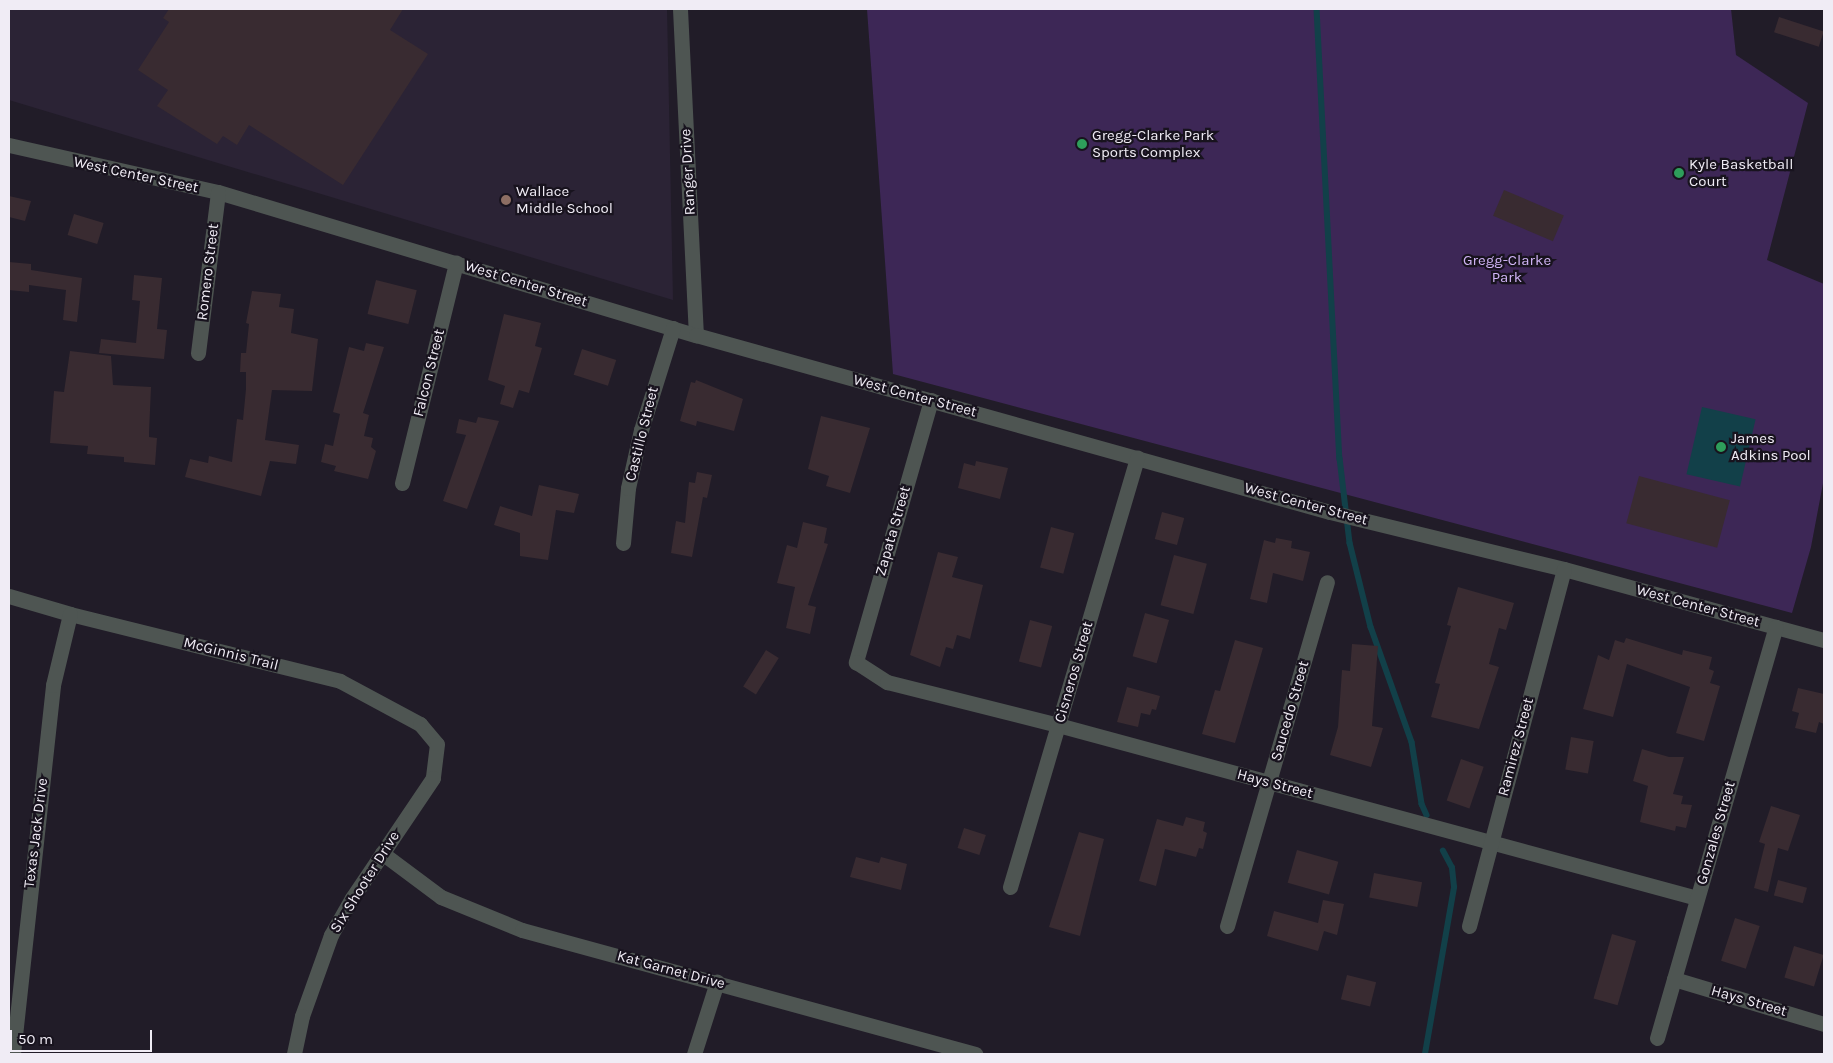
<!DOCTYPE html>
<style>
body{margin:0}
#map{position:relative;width:1833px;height:1063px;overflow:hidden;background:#211c28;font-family:Karla,sans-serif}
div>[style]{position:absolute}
.built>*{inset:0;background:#2b2335}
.green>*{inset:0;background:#3d2756}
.water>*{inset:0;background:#124049;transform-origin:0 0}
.stream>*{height:5.5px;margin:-2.75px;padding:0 2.75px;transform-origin:2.75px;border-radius:2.75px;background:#124049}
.building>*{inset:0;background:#392b31;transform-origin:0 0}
.minor>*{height:15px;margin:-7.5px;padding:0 7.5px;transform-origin:7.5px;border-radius:7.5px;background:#4e5552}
.dots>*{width:14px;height:14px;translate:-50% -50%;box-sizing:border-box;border:2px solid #18131e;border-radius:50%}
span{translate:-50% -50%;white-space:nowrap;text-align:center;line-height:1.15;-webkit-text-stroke:4.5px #18131e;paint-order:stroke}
.poi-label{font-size:15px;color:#f0ecf5}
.left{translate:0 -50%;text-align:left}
.street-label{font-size:15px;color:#f0ecf5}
.park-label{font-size:15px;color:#d1b5f6}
.frame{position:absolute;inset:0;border:10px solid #f0ecf5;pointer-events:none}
.scale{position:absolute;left:10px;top:1030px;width:142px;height:22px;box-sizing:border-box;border:2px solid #f0ecf5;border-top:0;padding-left:6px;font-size:15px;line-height:18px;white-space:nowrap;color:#f0ecf5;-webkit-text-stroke:4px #18131e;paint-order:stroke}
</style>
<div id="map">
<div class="built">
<div style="clip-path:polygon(9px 9px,667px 9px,673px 300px,9px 100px)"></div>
</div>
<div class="green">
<div style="clip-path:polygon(867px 9px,1731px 9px,1736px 55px,1808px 103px,1767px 260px,1824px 284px,1824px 478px,1811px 547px,1792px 613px,893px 374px)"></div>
</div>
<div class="water">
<div style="left:1702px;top:407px;width:55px;height:69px;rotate:13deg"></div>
</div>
<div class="stream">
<div style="left:1317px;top:9px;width:450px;rotate:87.1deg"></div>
<div style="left:1340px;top:458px;width:86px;rotate:83.3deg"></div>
<div style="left:1350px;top:543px;width:87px;rotate:76deg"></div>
<div style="left:1371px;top:627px;width:122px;rotate:70.4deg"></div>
<div style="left:1412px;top:742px;width:63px;rotate:80.8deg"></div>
<div style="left:1422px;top:804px;width:12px;rotate:66deg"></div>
<div style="left:1425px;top:1054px;width:169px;rotate:-80.1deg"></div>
<div style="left:1454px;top:887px;width:19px;rotate:-96deg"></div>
<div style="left:1452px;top:868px;width:19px;rotate:-118deg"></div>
</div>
<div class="building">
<div style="clip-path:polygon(169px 9px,403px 9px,390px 30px,428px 54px,343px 185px,249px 125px,237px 145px,223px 136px,217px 144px,157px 106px,168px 90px,138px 70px,169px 22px,163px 18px)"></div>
<div style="left:1779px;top:17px;width:47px;height:16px;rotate:18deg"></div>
<div style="left:1504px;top:190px;width:65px;height:28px;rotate:23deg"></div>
<div style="clip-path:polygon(9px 196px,31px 201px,25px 221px,9px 217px)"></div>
<div style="left:74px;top:214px;width:31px;height:22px;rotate:17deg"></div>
<div style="clip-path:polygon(9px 262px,31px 264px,31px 270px,82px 278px,77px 322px,63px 320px,66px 290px,29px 285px,29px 292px,9px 290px)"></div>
<div style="clip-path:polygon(134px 275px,162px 278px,157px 329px,167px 330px,164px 359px,99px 353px,101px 339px,136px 343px,140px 301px,132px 300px)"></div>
<div style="left:376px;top:280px;width:42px;height:35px;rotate:14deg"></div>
<div style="clip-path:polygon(252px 291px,281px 294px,279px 307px,294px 309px,291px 333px,318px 339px,312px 391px,272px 390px,265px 440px,299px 445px,296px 464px,270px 461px,261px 496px,185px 477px,190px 459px,208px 463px,209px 456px,232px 462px,237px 419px,243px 420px,246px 389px,246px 372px,240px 372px,241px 353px,246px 353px,249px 324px,246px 323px)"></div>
<div style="clip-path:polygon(504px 314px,541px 323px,535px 346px,542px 348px,529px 393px,519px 390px,513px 408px,500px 404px,505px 386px,488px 380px)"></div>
<div style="clip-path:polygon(366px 343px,384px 347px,363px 413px,369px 415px,364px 436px,373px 438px,371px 447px,376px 451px,368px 479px,334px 471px,336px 466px,321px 462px,325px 444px,333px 446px,340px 414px,333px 412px,349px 347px,364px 351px)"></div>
<div style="left:582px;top:349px;width:36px;height:27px;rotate:18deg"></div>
<div style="clip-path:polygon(70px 351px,111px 356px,113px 385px,151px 387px,149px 433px,149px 437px,157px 438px,155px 465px,124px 462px,124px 457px,87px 454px,88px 446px,50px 443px,54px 391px,64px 392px)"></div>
<div style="clip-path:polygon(696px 380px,743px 399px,734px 431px,697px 421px,696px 426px,680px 421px,691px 382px,695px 383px)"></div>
<div style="clip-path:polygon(821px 416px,870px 428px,850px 493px,826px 486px,829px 476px,808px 469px)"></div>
<div style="clip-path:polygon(478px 417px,499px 421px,467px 509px,443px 501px,466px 435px,456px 433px,459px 419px,476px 423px)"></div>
<div style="clip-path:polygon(976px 461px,1008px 468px,1000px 499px,958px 488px,964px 463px,975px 466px)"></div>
<div style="clip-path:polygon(697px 472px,712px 475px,707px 498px,703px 497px,692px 557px,671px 553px,676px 521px,685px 523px,689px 482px,695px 483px)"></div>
<div style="left:1639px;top:476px;width:94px;height:49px;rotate:15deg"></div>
<div style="clip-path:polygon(539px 485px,579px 494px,574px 513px,556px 510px,548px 560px,520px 556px,520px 533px,494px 525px,500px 506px,532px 516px)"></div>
<div style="left:1162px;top:512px;width:23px;height:28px;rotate:15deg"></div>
<div style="clip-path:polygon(803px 522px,827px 528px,824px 543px,828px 544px,808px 605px,816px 607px,810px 634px,786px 628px,795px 587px,777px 583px,787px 545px,797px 548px)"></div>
<div style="left:1051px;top:527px;width:24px;height:42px;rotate:15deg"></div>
<div style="clip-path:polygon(1276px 538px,1292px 541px,1291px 548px,1310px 552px,1303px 581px,1273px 573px,1267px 603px,1250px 599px,1264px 540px,1275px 543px)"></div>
<div style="clip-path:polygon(938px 552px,958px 557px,952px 577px,983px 585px,970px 639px,957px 635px,953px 649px,946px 647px,940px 667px,910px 655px)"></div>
<div style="left:1174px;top:555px;width:34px;height:52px;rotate:15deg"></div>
<div style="clip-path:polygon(1458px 587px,1514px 603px,1506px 630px,1499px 628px,1489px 664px,1499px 667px,1479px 729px,1431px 717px,1440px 684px,1435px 683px,1451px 626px,1447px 625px)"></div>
<div style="left:1145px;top:613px;width:25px;height:45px;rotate:16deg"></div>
<div style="left:1030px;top:620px;width:23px;height:43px;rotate:15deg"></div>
<div style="clip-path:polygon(1626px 638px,1682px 655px,1683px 650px,1712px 657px,1709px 669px,1714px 671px,1710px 683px,1720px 686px,1704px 741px,1676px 733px,1690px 687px,1627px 664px,1613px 717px,1583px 709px,1598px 655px,1609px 660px,1615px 640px,1624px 643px)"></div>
<div style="clip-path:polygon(1235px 640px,1263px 648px,1235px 743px,1202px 734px,1215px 690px,1220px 691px)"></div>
<div style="clip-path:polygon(1352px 644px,1378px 646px,1372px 726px,1383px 728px,1371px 767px,1330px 755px,1338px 727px,1342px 670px,1350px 671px)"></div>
<div style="left:766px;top:650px;width:15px;height:43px;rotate:32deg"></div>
<div style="clip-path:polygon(1127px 687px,1160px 696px,1156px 710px,1152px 709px,1150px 715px,1141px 713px,1138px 727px,1117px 722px)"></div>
<div style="clip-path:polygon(1798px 688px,1824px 694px,1824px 724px,1819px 722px,1816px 733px,1795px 728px,1799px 713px,1792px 711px)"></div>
<div style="left:1571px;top:737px;width:23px;height:33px;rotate:10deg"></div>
<div style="clip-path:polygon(1642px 749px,1669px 757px,1684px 757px,1673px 794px,1683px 796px,1681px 804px,1692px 805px,1686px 828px,1676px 826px,1675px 831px,1640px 822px,1648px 786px,1633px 781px)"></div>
<div style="left:1461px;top:759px;width:24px;height:44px;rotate:19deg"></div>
<div style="clip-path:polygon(1771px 806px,1800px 815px,1788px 851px,1778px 848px,1768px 892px,1754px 888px,1765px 844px,1759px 842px)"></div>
<div style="clip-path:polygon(1186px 817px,1205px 822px,1203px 831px,1207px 833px,1203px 849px,1199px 848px,1196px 857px,1165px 849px,1156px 886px,1139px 881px,1157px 819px,1183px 826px)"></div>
<div style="left:964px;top:828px;width:23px;height:21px;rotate:18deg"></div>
<div style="clip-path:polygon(1079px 832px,1104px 839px,1080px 936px,1049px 927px)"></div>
<div style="left:1297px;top:850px;width:43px;height:34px;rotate:16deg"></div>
<div style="clip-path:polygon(856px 857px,879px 863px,881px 857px,907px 864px,901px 890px,850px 877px)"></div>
<div style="left:1374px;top:873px;width:49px;height:25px;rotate:11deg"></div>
<div style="left:1778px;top:880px;width:30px;height:16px;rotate:15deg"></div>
<div style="clip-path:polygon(1323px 900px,1344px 904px,1337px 935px,1324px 931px,1318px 951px,1267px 936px,1274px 911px,1318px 923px)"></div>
<div style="left:1735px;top:918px;width:26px;height:45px;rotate:18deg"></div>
<div style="left:1612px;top:934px;width:25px;height:67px;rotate:16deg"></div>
<div style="left:1794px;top:946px;width:31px;height:33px;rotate:17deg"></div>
<div style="left:1347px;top:975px;width:30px;height:25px;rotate:14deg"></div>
</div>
<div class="minor">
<div style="left:680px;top:9px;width:326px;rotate:87.2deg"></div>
<div style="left:9px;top:145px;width:214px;rotate:12.7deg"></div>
<div style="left:218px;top:192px;width:499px;rotate:16.7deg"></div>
<div style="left:696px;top:335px;width:658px;rotate:15.6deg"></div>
<div style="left:1330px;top:512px;width:241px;rotate:13.7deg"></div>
<div style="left:1564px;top:569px;width:270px;rotate:15.3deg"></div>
<div style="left:198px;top:353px;width:162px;rotate:-82.9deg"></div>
<div style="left:931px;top:400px;width:273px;rotate:106deg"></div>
<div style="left:856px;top:662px;width:37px;rotate:33deg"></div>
<div style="left:887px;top:682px;width:176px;rotate:14.1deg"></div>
<div style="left:1058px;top:725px;width:662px;rotate:15.15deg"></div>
<div style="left:402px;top:483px;width:227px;rotate:-76.2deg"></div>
<div style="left:623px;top:543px;width:55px;rotate:-84.8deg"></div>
<div style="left:628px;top:488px;width:59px;rotate:-77.4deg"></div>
<div style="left:641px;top:430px;width:107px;rotate:-72.6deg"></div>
<div style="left:9px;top:596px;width:64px;rotate:16.4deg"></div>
<div style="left:70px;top:614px;width:278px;rotate:13.9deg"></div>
<div style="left:340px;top:681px;width:91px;rotate:28.3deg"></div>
<div style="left:420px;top:724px;width:26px;rotate:50deg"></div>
<div style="left:437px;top:744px;width:34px;rotate:97deg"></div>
<div style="left:433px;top:778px;width:145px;rotate:124deg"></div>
<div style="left:352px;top:898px;width:43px;rotate:119.6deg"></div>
<div style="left:331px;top:935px;width:86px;rotate:109.7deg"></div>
<div style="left:302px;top:1016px;width:39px;rotate:102deg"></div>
<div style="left:382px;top:853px;width:74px;rotate:36.7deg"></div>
<div style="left:441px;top:897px;width:87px;rotate:22.2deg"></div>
<div style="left:522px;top:930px;width:470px;rotate:15.3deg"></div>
<div style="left:1010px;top:887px;width:448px;rotate:-73.5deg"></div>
<div style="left:1227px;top:926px;width:358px;rotate:-73.8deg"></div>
<div style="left:1469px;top:926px;width:369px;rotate:-75.1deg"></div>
<div style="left:1674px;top:979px;width:157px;rotate:16.7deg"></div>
<div style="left:1657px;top:1038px;width:428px;rotate:-73.9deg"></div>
<div style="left:13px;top:1054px;width:371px;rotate:-83.8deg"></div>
<div style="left:53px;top:685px;width:73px;rotate:-76.5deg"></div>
<div style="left:694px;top:1054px;width:76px;rotate:-72.3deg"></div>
</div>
<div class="dots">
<div style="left:1082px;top:144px;background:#2e9e5b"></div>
<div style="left:1679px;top:173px;background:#2e9e5b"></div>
<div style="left:506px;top:200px;background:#8d6e63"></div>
<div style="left:1721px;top:447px;background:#2e9e5b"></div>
</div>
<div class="poi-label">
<span class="left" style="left:1092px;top:144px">Gregg-Clarke Park<br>Sports Complex</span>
<span class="left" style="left:1689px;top:173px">Kyle Basketball<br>Court</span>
<span class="left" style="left:516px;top:200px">Wallace<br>Middle School</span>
<span class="left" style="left:1731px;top:447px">James<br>Adkins Pool</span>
</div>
<div class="street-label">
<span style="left:688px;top:172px;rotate:-93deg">Ranger Drive</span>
<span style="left:136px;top:175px;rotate:12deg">West Center Street</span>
<span style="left:208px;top:272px;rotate:-83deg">Romero Street</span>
<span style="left:526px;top:284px;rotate:17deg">West Center Street</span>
<span style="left:429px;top:373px;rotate:-76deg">Falcon Street</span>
<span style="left:915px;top:396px;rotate:15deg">West Center Street</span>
<span style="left:642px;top:434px;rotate:-76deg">Castillo Street</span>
<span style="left:1306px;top:504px;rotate:15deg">West Center Street</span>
<span style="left:893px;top:531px;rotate:-74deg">Zapata Street</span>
<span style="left:1698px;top:606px;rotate:15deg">West Center Street</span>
<span style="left:231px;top:654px;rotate:14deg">McGinnis Trail</span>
<span style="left:1074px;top:672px;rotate:-74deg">Cisneros Street</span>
<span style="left:1290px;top:711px;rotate:-74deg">Saucedo Street</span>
<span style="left:1516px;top:747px;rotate:-75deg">Ramirez Street</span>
<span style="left:1275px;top:784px;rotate:15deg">Hays Street</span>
<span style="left:36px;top:833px;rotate:-83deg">Texas Jack Drive</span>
<span style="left:1716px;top:833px;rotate:-74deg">Gonzales Street</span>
<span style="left:365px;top:882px;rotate:-58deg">Six Shooter Drive</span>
<span style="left:671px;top:970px;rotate:15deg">Kat Garnet Drive</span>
<span style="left:1749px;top:1001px;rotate:16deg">Hays Street</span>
</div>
<div class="park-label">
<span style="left:1507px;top:269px">Gregg-Clarke<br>Park</span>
</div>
<div class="frame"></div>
<div class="scale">50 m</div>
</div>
